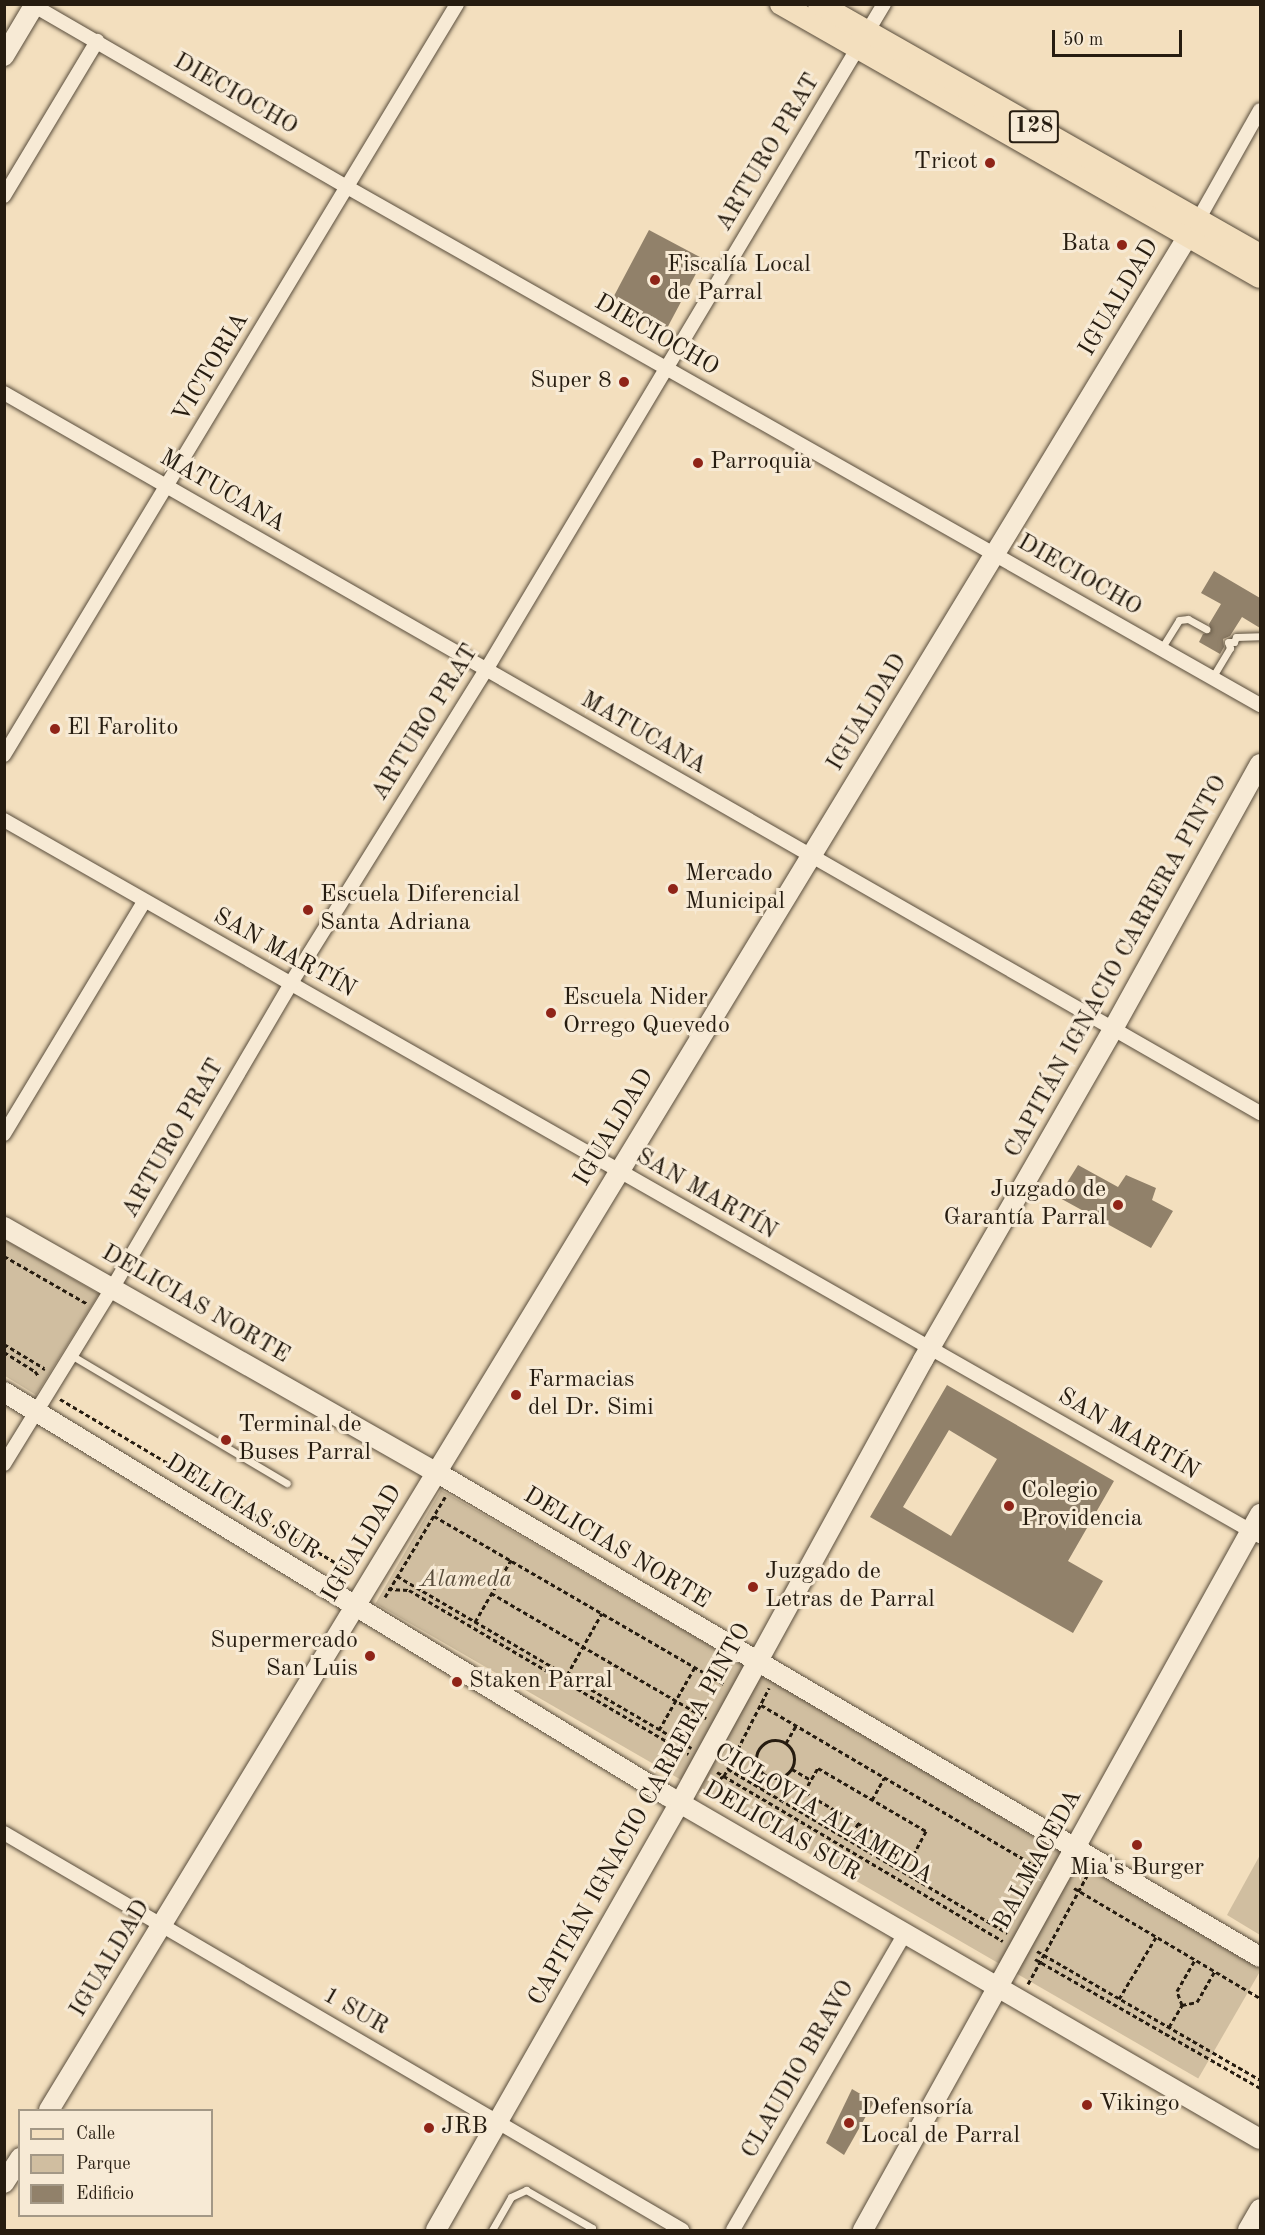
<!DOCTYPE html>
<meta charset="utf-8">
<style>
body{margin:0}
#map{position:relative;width:1265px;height:2235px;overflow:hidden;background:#f3dfbe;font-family:"Old Standard TT",serif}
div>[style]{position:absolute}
.green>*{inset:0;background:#d0bea0;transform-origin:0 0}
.building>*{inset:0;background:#91816a;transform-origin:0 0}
.path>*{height:3px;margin-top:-1.5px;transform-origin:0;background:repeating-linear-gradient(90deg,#261c10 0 4.5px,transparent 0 7.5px)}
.path>.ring{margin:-1.5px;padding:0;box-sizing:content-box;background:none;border:3px solid #261c10;border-radius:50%}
.roads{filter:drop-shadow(0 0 2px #594d3c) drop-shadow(0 0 2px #594d3c)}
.lane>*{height:7px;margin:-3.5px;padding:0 3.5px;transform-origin:3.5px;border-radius:3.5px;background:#f7ead5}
.street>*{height:14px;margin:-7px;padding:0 7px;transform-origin:7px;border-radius:7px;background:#f7ead5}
.secondary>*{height:20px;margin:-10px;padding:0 10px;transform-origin:10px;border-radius:10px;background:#f7ead5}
.primary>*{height:22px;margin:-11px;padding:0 11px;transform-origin:11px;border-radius:11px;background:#f3dfbe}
.dots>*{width:16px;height:16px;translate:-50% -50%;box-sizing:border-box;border:3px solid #f7ead5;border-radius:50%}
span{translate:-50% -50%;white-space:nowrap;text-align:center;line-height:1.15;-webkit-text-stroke:6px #f7ead5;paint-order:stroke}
.shield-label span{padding:2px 4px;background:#f7ead5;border:2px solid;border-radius:4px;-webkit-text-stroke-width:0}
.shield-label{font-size:22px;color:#261c10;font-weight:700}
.street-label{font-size:24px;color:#261c10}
.poi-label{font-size:24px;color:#261c10}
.right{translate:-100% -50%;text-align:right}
.left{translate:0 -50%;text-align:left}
.park-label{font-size:24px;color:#594d3b;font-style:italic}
.frame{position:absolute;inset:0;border:6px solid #261c10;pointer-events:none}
.legend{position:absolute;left:18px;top:2109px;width:195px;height:108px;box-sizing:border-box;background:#f7ead5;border:2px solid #a39886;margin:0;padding:8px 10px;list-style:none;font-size:18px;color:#261c10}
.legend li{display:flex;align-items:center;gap:12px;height:30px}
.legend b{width:30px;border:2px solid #a39886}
.scale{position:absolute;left:1052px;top:30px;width:130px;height:27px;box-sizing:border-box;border:3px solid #261c10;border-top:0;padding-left:8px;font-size:18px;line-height:21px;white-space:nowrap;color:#261c10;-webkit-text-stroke:4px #f7ead5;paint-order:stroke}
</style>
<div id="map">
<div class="green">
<div style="clip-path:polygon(5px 1240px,99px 1294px,36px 1395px,5px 1376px)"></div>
<div style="left:441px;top:1490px;width:950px;height:131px;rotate:30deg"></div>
<div style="clip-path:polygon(1260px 1855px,1260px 1935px,1227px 1915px)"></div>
</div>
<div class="building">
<div style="left:649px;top:230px;width:62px;height:82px;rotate:28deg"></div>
<div style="clip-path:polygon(1214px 571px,1260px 598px,1260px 628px,1242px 617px,1230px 636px,1223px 639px,1224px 647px,1220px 654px,1199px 642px,1203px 634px,1211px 632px,1209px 624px,1221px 604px,1201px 593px)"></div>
<div style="clip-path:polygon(1078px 1165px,1118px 1187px,1126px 1175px,1156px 1188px,1152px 1200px,1173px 1211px,1151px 1248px,1058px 1197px)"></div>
<div style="clip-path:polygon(evenodd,947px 1385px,1114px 1481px,1068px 1561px,1103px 1581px,1073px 1633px,870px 1517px,947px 1385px,949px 1430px,997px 1459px,951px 1536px,903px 1507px,949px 1430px)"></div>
<div style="clip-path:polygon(852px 2089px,874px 2102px,844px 2155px,826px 2143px)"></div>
</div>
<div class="path">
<div style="left:4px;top:1256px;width:95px;rotate:29.8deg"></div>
<div style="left:4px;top:1344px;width:47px;rotate:31deg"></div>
<div style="left:44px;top:1368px;width:2px;rotate:117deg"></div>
<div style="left:4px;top:1352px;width:36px;rotate:32deg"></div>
<div style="left:35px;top:1371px;width:7px;rotate:56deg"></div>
<div style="left:60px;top:1399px;width:341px;rotate:30.7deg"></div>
<div style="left:434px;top:1516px;width:337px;rotate:30.1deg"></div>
<div style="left:397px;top:1576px;width:341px;rotate:30.3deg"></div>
<div style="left:388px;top:1589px;width:21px;rotate:3deg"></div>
<div style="left:409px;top:1590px;width:324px;rotate:30.4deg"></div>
<div style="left:491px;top:1593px;width:249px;rotate:30.2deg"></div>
<div style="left:385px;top:1597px;width:117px;rotate:-59deg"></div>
<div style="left:475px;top:1622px;width:72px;rotate:-59.9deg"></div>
<div style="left:567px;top:1675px;width:71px;rotate:-60.6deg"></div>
<div style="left:761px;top:1705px;width:324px;rotate:30.4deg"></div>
<div style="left:659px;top:1730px;width:73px;rotate:-60.3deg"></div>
<div class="ring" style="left:756px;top:1740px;width:35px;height:35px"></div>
<div style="left:786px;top:1743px;width:20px;rotate:-60deg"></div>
<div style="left:818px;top:1768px;width:125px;rotate:30.3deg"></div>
<div style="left:926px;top:1831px;width:27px;rotate:118deg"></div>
<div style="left:913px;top:1855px;width:126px;rotate:-150deg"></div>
<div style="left:804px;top:1792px;width:28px;rotate:-60deg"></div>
<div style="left:728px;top:1769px;width:324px;rotate:30.4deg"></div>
<div style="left:792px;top:1769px;width:22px;rotate:30deg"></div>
<div style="left:717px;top:1772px;width:332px;rotate:30.6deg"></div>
<div style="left:714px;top:1782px;width:12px;rotate:-31deg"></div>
<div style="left:724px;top:1776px;width:99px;rotate:-62.9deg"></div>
<div style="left:759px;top:1787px;width:13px;rotate:-61deg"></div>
<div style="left:872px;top:1800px;width:25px;rotate:-61deg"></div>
<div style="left:849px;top:1840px;width:18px;rotate:-61deg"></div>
<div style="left:1074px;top:1888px;width:216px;rotate:30.6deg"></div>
<div style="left:1037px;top:1951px;width:258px;rotate:30deg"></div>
<div style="left:1035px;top:1959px;width:259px;rotate:29.8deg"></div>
<div style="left:1028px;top:1984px;width:123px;rotate:-61.4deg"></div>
<div style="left:1119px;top:1999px;width:72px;rotate:-59.2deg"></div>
<div style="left:1182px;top:2005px;width:15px;rotate:-11deg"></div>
<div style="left:1197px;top:2002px;width:36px;rotate:-60deg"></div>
<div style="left:1169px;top:2027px;width:26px;rotate:-59deg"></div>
<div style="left:1182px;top:2005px;width:15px;rotate:-110deg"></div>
<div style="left:1177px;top:1991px;width:36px;rotate:-60deg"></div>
</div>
<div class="roads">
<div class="lane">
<div style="left:1161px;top:649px;width:34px;rotate:-58deg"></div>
<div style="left:1179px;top:620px;width:9px;rotate:-6deg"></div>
<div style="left:1188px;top:619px;width:21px;rotate:29deg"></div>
<div style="left:1212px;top:678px;width:35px;rotate:-59deg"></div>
<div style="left:1230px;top:648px;width:6px;rotate:-108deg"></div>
<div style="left:1228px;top:642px;width:6px"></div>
<div style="left:1234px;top:642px;width:5px;rotate:-68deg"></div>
<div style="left:1236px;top:637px;width:24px;rotate:-2deg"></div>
<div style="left:71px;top:1355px;width:251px;rotate:30.7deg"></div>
<div style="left:492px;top:2230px;width:38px;rotate:-60deg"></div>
<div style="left:511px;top:2197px;width:17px;rotate:-25deg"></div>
<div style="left:526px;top:2190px;width:76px;rotate:29.9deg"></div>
<div style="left:592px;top:2228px;width:2px;rotate:90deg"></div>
</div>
<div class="street">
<div style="left:31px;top:4px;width:365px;rotate:30.1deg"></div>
<div style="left:347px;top:187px;width:1050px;rotate:29.57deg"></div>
<div style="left:4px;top:196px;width:181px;rotate:-59deg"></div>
<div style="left:1198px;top:220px;width:126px;rotate:-60.6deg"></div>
<div style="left:4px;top:393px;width:1448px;rotate:29.82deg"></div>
<div style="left:4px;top:755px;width:877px;rotate:-58.9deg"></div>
<div style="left:4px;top:820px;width:1446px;rotate:29.69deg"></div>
<div style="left:4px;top:1134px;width:271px;rotate:-58.9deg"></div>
<div style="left:4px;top:1464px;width:208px;rotate:-58.4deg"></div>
<div style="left:113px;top:1287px;width:352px;rotate:-59.6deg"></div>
<div style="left:291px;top:983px;width:369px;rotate:-58.1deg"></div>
<div style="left:486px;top:670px;width:776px;rotate:-59.14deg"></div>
<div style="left:4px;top:1833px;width:786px;rotate:30.35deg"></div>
<div style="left:733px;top:2230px;width:343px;rotate:-59.9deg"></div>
</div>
<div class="secondary">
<div style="left:4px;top:56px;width:61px;rotate:-59.2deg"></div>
<div style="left:4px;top:1227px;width:497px;rotate:29.6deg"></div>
<div style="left:436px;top:1472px;width:956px;rotate:30.48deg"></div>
<div style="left:4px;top:1392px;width:775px;rotate:31.33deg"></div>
<div style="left:666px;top:1795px;width:686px;rotate:30.08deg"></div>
<div style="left:49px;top:2110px;width:2208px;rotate:-58.71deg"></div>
<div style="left:4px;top:2183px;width:30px;rotate:-57deg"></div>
<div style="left:436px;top:2230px;width:492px;rotate:-60.3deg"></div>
<div style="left:680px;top:1803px;width:505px;rotate:-61.25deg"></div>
<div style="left:923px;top:1360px;width:382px;rotate:-60.1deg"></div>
<div style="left:1113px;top:1029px;width:303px;rotate:-61deg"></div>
<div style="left:863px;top:2230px;width:819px;rotate:-60.99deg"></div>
<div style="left:1248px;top:2230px;width:24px;rotate:-60deg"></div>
</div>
<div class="primary">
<div style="left:781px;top:4px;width:551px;rotate:29.68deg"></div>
<div style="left:819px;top:4px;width:507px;rotate:29.65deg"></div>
</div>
</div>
<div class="dots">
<div style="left:990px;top:163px;background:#8f2418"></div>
<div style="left:1122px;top:245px;background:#8f2418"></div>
<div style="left:655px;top:280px;background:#8f2418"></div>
<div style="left:624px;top:382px;background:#8f2418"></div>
<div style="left:698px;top:463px;background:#8f2418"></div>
<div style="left:55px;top:729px;background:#8f2418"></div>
<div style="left:673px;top:889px;background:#8f2418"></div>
<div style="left:308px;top:910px;background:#8f2418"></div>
<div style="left:551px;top:1013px;background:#8f2418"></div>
<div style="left:1118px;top:1205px;background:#8f2418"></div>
<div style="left:516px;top:1395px;background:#8f2418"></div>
<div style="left:226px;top:1440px;background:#8f2418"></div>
<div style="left:1009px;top:1506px;background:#8f2418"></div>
<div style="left:753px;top:1587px;background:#8f2418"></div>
<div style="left:370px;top:1656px;background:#8f2418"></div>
<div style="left:457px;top:1682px;background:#8f2418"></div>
<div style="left:1137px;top:1845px;background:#8f2418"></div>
<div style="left:1087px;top:2105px;background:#8f2418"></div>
<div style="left:849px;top:2123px;background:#8f2418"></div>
<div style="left:429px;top:2128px;background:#8f2418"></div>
</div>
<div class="shield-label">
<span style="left:1034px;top:127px">128</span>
</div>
<div class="street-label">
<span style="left:235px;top:95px;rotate:30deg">DIECIOCHO</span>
<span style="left:769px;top:153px;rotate:-59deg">ARTURO PRAT</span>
<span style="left:1120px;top:298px;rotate:-59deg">IGUALDAD</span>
<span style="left:656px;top:336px;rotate:30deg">DIECIOCHO</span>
<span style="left:212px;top:368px;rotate:-59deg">VICTORIA</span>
<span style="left:222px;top:492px;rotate:30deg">MATUCANA</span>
<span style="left:1079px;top:576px;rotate:30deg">DIECIOCHO</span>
<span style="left:868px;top:713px;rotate:-59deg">IGUALDAD</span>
<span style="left:426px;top:723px;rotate:-58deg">ARTURO PRAT</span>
<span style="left:643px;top:734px;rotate:30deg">MATUCANA</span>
<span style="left:284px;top:954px;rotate:29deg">SAN MARTÍN</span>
<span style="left:1117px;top:967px;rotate:-61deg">CAPITÁN IGNACIO CARRERA PINTO</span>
<span style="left:615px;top:1128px;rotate:-59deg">IGUALDAD</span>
<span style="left:174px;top:1139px;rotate:-60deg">ARTURO PRAT</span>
<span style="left:706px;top:1195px;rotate:30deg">SAN MARTÍN</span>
<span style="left:195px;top:1305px;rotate:30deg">DELICIAS NORTE</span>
<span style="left:1128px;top:1435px;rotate:30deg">SAN MARTÍN</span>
<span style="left:242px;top:1508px;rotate:32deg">DELICIAS SUR</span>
<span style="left:363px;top:1544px;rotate:-59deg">IGUALDAD</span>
<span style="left:616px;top:1549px;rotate:31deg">DELICIAS NORTE</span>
<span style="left:641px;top:1815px;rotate:-61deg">CAPITÁN IGNACIO CARRERA PINTO</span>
<span style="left:823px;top:1815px;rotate:31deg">CICLOVIA ALAMEDA</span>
<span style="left:781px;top:1832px;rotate:30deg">DELICIAS SUR</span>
<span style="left:1039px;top:1860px;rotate:-61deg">BALMACEDA</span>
<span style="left:111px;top:1959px;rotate:-59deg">IGUALDAD</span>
<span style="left:355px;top:2012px;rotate:30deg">1 SUR</span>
<span style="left:799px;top:2070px;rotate:-60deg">CLAUDIO BRAVO</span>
</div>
<div class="poi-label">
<span class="right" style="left:978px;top:163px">Tricot</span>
<span class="right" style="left:1110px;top:245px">Bata</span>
<span class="left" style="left:667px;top:280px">Fiscalía Local<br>de Parral</span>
<span class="right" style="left:612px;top:382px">Super 8</span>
<span class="left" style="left:710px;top:463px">Parroquia</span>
<span class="left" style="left:67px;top:729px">El Farolito</span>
<span class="left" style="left:685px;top:889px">Mercado<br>Municipal</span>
<span class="left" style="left:320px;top:910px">Escuela Diferencial<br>Santa Adriana</span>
<span class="left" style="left:563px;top:1013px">Escuela Nider<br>Orrego Quevedo</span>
<span class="right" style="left:1106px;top:1205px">Juzgado de<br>Garantía Parral</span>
<span class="left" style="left:528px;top:1395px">Farmacias<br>del Dr. Simi</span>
<span class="left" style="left:238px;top:1440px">Terminal de<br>Buses Parral</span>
<span class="left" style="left:1021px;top:1506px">Colegio<br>Providencia</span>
<span class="left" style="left:765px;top:1587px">Juzgado de<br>Letras de Parral</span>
<span class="right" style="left:358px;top:1656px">Supermercado<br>San Luis</span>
<span class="left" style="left:469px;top:1682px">Staken Parral</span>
<span style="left:1137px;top:1869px">Mia's Burger</span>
<span class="left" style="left:1099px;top:2105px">Vikingo</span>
<span class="left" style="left:861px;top:2123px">Defensoría<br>Local de Parral</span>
<span class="left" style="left:441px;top:2128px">JRB</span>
</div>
<div class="park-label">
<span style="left:466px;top:1581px">Alameda</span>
</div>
<div class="frame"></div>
<ul class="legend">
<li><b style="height:8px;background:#f3dfbe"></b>Calle</li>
<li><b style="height:16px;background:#d0bea0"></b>Parque</li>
<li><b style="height:16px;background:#91816a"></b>Edificio</li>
</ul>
<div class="scale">50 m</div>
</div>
